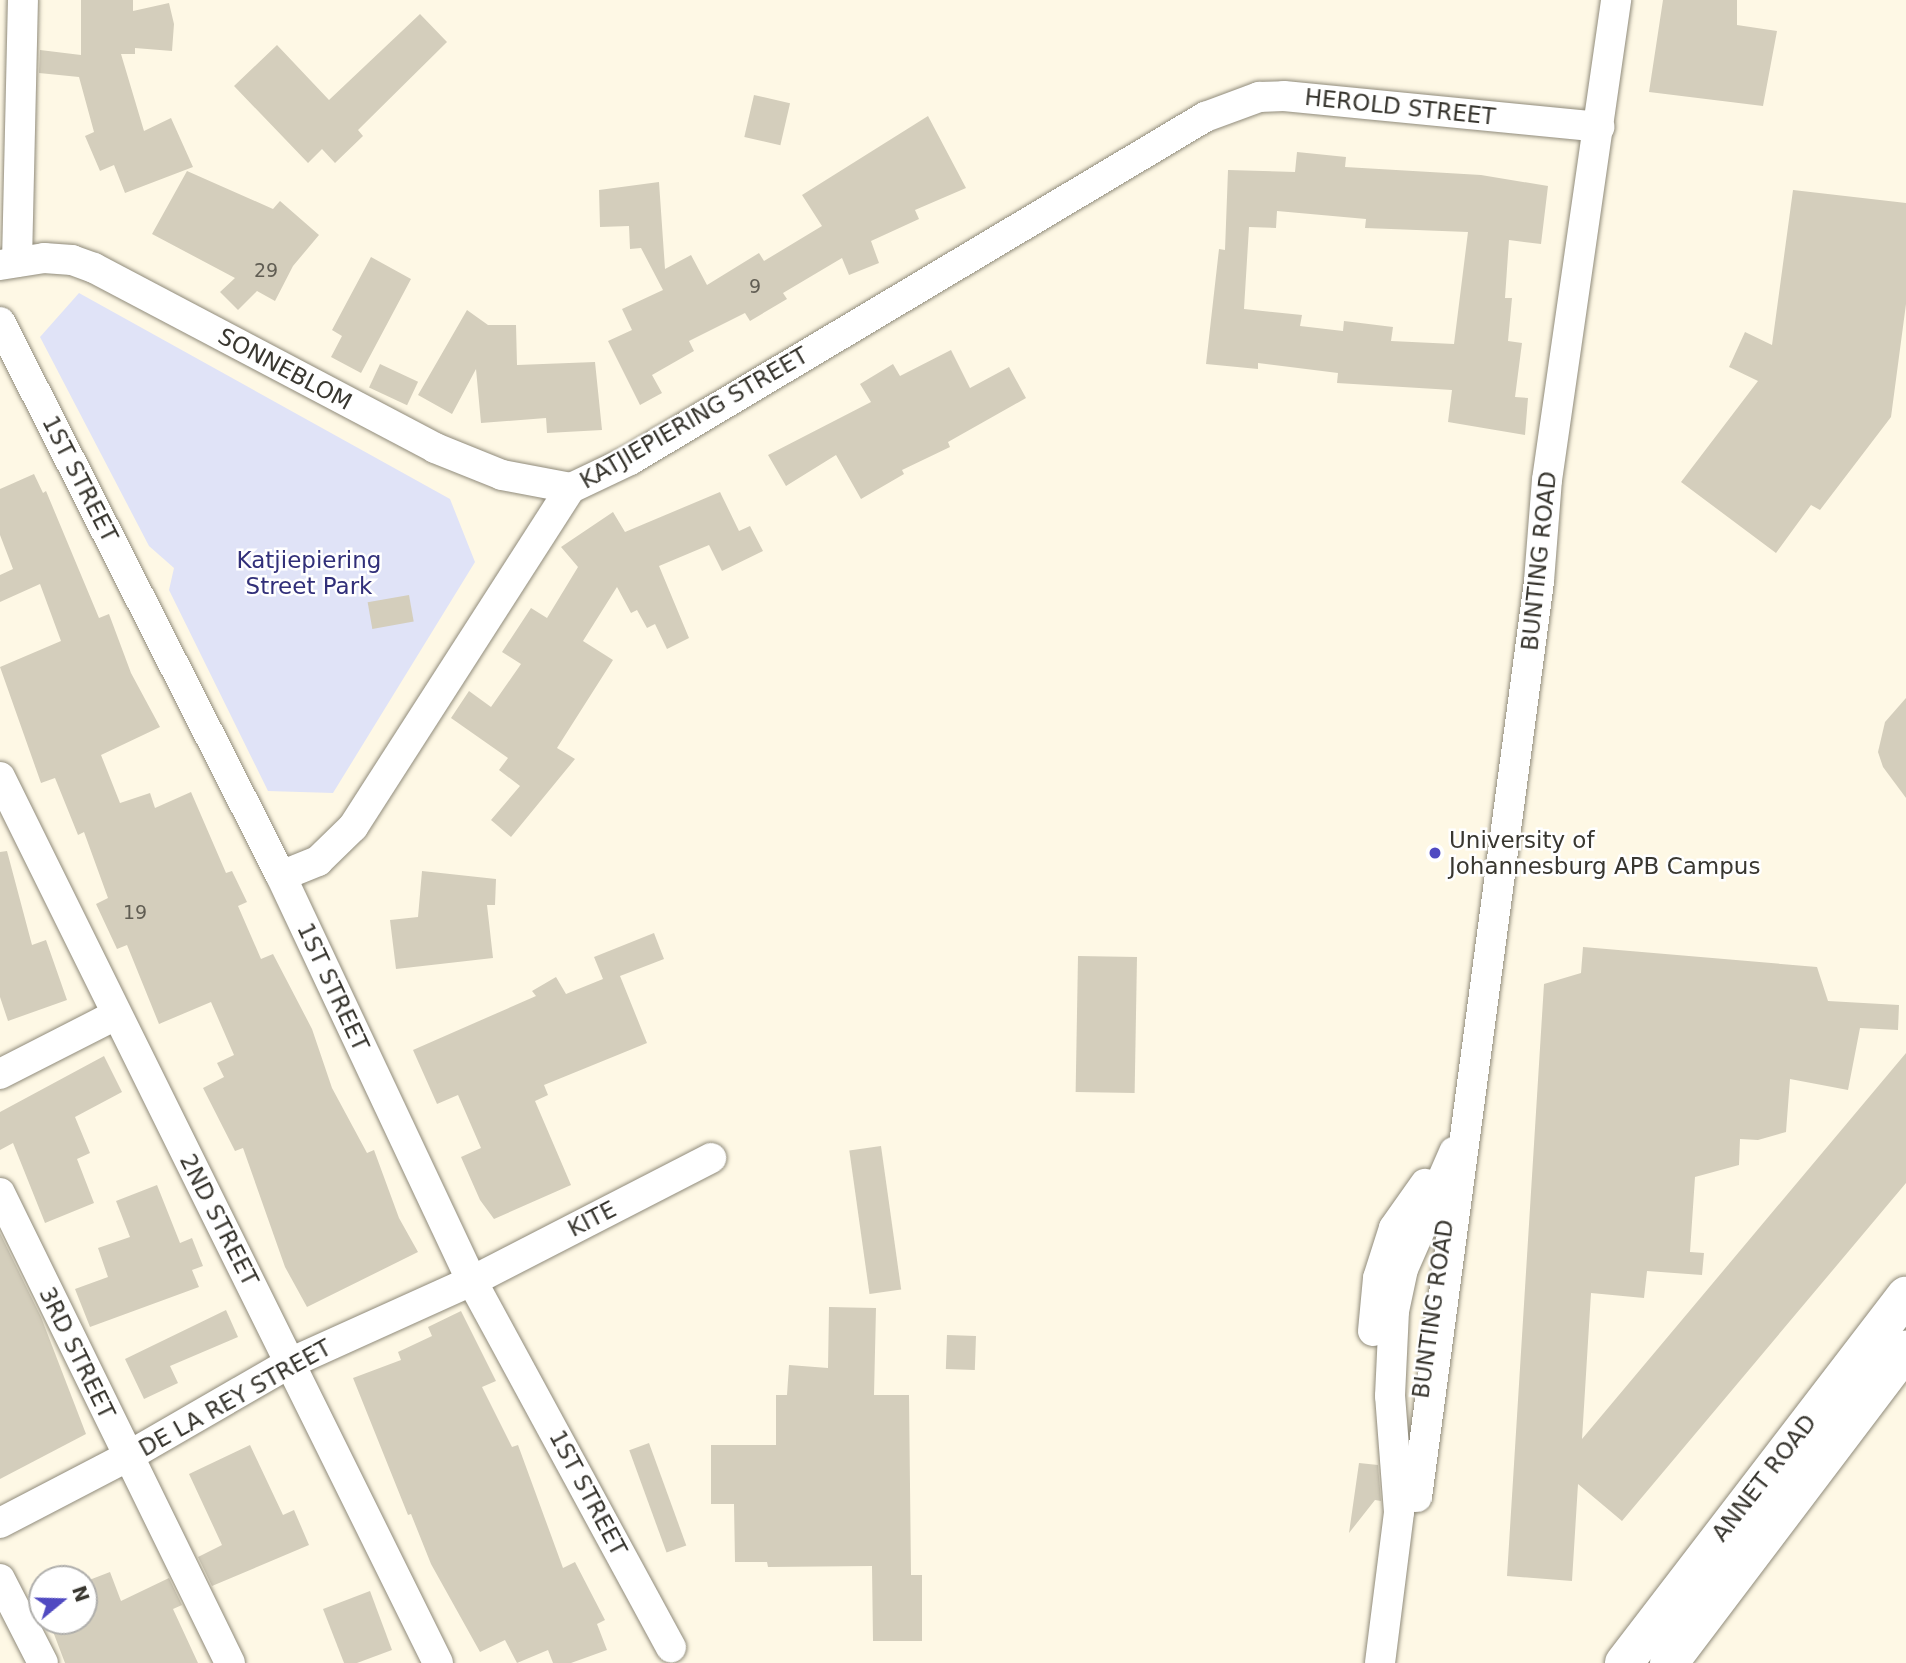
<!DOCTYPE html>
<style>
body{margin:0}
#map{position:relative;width:1906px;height:1663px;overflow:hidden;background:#fef8e5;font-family:"DejaVu Sans",sans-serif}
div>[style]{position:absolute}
.green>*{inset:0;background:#e0e3f7}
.building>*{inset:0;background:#d4cebc;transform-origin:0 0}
.roads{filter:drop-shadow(0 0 2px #908b7b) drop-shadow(0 0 2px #908b7b)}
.street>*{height:30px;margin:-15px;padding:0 15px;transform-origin:15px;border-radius:15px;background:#fff}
.secondary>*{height:38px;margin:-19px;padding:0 19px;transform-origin:19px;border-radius:19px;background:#fff}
.dots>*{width:19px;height:19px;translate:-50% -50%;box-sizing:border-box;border:4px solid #fff;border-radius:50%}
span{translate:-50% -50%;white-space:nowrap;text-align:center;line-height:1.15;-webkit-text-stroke:5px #fff;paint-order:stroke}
.number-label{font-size:19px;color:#605d53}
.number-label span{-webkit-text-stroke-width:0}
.street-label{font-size:23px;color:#393730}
.park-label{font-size:23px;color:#312f79}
.poi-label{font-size:23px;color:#393730}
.left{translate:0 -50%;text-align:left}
.north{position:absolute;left:28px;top:1565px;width:70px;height:70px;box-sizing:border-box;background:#fff;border:2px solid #b0afac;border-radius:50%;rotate:71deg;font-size:19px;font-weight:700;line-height:28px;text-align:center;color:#393730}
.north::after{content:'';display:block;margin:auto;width:24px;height:32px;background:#504ac1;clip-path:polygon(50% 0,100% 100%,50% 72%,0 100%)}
</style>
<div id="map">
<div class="green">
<div style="clip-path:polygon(79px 293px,450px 499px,475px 562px,333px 793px,268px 791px,169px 590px,174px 568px,149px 546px,40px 337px)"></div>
</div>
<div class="building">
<div style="clip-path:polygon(81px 0,133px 0,133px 11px,169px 3px,174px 24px,172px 51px,135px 48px,135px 54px,121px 54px,144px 131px,171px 118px,193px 167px,125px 193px,114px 165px,100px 171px,85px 136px,94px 132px,79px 77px,39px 73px,40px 50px,81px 55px)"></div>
<div style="clip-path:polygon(1663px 0,1737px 0,1737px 25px,1777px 31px,1763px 106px,1649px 92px)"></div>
<div style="clip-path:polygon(420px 14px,447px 42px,358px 130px,363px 136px,335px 163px,322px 149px,308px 163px,234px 86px,277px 45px,329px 100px)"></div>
<div style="left:754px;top:95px;width:37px;height:43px;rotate:13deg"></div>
<div style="clip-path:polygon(928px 116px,966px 188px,915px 210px,919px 219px,871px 241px,879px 263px,849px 275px,842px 258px,783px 293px,787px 299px,750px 321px,745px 313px,689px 341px,694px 351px,652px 375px,662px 393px,640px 405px,608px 341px,632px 330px,622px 309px,663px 290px,641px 248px,630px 249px,629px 226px,600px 227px,599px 190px,659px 182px,665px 269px,691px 255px,707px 285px,759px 253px,764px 261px,822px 226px,802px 195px)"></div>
<div style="clip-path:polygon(evenodd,1297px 152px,1346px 157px,1345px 167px,1481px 175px,1548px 186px,1541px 244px,1509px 240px,1505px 298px,1512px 298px,1508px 341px,1522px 343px,1515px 397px,1528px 398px,1525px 435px,1448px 422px,1452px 390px,1337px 383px,1338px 373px,1258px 363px,1258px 369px,1206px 364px,1219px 249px,1225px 250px,1228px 170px,1295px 172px,1297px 152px,1277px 211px,1366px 219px,1365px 228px,1468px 232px,1454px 344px,1391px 341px,1393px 327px,1344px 321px,1343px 331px,1300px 326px,1302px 315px,1244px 309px,1249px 227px,1276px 228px,1277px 211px)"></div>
<div style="clip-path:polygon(187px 171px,273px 209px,280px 201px,319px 235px,293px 266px,275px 301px,257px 291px,238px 310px,220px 292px,235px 278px,152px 234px)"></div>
<div style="clip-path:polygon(1793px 190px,1906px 203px,1906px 304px,1891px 417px,1820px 510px,1811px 505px,1776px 553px,1681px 482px,1758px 381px,1729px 367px,1745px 332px,1772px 345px)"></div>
<div style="clip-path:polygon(371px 257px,411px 279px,361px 373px,331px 357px,342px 336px,332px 330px)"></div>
<div style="clip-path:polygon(467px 310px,488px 325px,516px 325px,517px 365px,595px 362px,602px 430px,547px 433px,546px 418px,481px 423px,476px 369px,452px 414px,418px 395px)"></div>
<div style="clip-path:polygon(951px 350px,970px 388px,1009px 367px,1026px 398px,948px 442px,950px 447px,902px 470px,904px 474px,861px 499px,836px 455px,786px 486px,768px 455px,871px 402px,860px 384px,893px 364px,900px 376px)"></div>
<div style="left:380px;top:364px;width:42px;height:26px;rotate:25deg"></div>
<div style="clip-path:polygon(34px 474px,43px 493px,46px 491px,99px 618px,109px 614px,131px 673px,160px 727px,101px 755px,120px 803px,150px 793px,155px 808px,191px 792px,226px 873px,232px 871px,247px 902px,238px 906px,261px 959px,273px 954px,312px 1029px,332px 1088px,367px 1153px,374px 1150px,399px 1218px,418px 1252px,307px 1307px,285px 1267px,243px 1148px,235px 1151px,203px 1088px,224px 1077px,217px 1063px,234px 1055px,211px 1002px,159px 1024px,127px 945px,117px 949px,96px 904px,108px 898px,84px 832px,78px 835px,55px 778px,41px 783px,0 667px,61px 641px,40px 584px,0 602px,0 575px,13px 569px,0 535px,0 489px)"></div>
<div style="clip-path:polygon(720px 492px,739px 531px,750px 526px,763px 551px,722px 571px,709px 545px,659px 566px,689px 638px,667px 649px,655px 624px,647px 628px,637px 610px,631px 613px,617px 587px,583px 641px,613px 660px,557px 748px,575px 759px,511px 837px,491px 820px,520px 786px,499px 770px,508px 758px,451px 718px,469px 691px,491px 707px,521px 664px,502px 652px,531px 608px,547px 618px,578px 567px,561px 547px,613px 512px,625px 532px)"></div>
<div style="left:409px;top:595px;width:27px;height:42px;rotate:80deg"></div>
<div style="clip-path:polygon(1906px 698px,1906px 798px,1883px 767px,1878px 752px,1885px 722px)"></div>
<div style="clip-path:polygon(7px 851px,32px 945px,46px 940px,67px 1000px,8px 1021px,0 997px,0 852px)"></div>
<div style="clip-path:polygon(422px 871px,496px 879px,495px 905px,487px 905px,493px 958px,396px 969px,390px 920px,418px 917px)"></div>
<div style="clip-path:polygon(654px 933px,664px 959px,620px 976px,647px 1043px,544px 1085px,548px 1095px,535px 1101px,571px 1185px,494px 1219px,480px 1200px,461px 1157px,481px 1148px,458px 1095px,437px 1104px,413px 1050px,536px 996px,532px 991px,556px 977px,566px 994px,603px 979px,594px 957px)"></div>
<div style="clip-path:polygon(1583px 947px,1817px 967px,1828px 1001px,1899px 1005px,1898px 1030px,1860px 1028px,1848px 1090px,1790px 1079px,1786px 1132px,1758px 1140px,1740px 1139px,1739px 1165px,1695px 1177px,1690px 1252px,1704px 1253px,1702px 1275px,1647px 1271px,1644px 1298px,1591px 1293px,1582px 1439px,1906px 1053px,1906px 1183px,1622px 1521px,1578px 1484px,1572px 1581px,1507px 1576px,1544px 984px,1581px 973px)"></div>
<div style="left:1078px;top:956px;width:59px;height:136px;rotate:1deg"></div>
<div style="clip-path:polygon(104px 1056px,122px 1092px,75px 1117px,90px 1153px,77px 1159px,94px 1203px,45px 1223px,13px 1143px,0 1150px,0 1112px)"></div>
<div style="left:881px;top:1146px;width:145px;height:32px;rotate:82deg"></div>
<div style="clip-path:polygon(157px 1185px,180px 1243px,192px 1238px,203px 1266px,192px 1270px,199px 1287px,90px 1327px,75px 1289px,108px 1277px,98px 1248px,130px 1237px,116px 1201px)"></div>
<div style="clip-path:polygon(0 1233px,41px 1317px,86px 1434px,0 1479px)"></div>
<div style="clip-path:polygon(829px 1307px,876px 1308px,874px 1395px,909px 1395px,911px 1575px,922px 1575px,922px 1641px,873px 1641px,872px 1566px,768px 1567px,767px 1562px,735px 1562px,734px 1504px,711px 1504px,711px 1445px,776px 1445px,776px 1395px,787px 1395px,789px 1365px,828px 1368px)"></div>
<div style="clip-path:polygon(226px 1310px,238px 1337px,170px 1366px,178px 1383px,144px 1399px,125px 1359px)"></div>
<div style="clip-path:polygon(461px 1311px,496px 1381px,482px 1387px,512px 1447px,518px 1445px,563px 1568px,575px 1562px,605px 1620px,597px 1624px,607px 1650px,571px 1663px,553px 1663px,548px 1650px,517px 1663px,505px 1640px,480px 1652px,431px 1564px,411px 1514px,408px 1515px,353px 1378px,401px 1360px,398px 1352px,432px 1336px,428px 1327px)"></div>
<div style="left:947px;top:1335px;width:29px;height:34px;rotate:2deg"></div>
<div style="left:649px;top:1443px;width:109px;height:21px;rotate:70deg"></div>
<div style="clip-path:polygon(250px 1445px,283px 1515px,294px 1510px,309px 1545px,212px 1586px,198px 1557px,222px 1545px,189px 1474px)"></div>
<div style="clip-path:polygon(1359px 1463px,1378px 1465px,1381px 1501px,1375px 1500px,1349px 1533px)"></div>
<div style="clip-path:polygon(110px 1572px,121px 1601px,169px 1578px,182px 1605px,173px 1609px,198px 1663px,65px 1663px,49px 1621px,84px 1621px,84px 1582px)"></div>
<div style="clip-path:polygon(370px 1591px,392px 1650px,357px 1663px,344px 1663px,323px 1609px)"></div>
</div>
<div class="roads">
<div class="street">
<div style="left:17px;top:262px;width:262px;rotate:-88.7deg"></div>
<div style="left:0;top:265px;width:45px;rotate:-9deg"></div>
<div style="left:44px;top:258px;width:28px;rotate:4deg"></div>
<div style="left:72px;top:260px;width:23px;rotate:20deg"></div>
<div style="left:94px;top:268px;width:386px;rotate:27.8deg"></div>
<div style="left:435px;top:448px;width:72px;rotate:21.9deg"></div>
<div style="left:502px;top:475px;width:70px;rotate:10.7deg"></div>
<div style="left:0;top:322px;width:621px;rotate:63.1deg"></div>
<div style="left:281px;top:876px;width:448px;rotate:64.8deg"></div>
<div style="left:472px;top:1281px;width:417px;rotate:61.5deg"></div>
<div style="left:0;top:777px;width:988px;rotate:63.69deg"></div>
<div style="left:281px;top:876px;width:40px;rotate:-22deg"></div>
<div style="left:318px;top:861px;width:49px;rotate:-44.2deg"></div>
<div style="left:353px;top:827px;width:403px;rotate:-57.3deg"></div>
<div style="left:571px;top:488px;width:65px;rotate:-25.4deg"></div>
<div style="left:630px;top:460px;width:670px;rotate:-30.82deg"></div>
<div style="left:1205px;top:117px;width:58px;rotate:-20.3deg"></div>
<div style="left:1259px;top:97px;width:25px;rotate:-2deg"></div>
<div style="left:1284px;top:96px;width:317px;rotate:5.6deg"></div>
<div style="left:0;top:1074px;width:130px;rotate:-27deg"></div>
<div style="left:0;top:1193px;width:523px;rotate:63.92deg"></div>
<div style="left:1373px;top:1331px;width:53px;rotate:-84.6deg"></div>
<div style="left:1378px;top:1278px;width:52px;rotate:-72.3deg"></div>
<div style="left:1394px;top:1228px;width:54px;rotate:-54.8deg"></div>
<div style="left:1417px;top:1497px;width:924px;rotate:-82.41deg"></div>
<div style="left:1539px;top:581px;width:101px;rotate:-85.5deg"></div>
<div style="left:1547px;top:480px;width:485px;rotate:-81.8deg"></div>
<div style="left:0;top:1523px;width:143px;rotate:-27.5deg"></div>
<div style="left:127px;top:1457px;width:188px;rotate:-30deg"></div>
<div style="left:290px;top:1363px;width:200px;rotate:-24.3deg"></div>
<div style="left:472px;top:1281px;width:269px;rotate:-27.2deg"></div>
<div style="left:0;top:1579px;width:94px;rotate:62.9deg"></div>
<div style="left:1380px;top:1663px;width:152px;rotate:-82.8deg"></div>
<div style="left:1399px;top:1512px;width:116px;rotate:-94.4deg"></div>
<div style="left:1390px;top:1396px;width:85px;rotate:-87.3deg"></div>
<div style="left:1394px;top:1311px;width:43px;rotate:-77.9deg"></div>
<div style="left:1403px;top:1269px;width:128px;rotate:-66.4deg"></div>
</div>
<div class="secondary">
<div style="left:1624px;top:1663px;width:463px;rotate:-52.5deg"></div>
<div style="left:1669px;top:1663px;width:393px;rotate:-52.9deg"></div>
</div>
</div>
<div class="dots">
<div style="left:1435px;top:853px;background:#504ac1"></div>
</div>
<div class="number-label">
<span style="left:266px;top:271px">29</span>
<span style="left:755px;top:287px">9</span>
<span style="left:135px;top:913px">19</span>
</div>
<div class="street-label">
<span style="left:1400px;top:107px;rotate:6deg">HEROLD STREET</span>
<span style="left:285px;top:369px;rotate:28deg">SONNEBLOM</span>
<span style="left:694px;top:418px;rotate:-30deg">KATJIEPIERING STREET</span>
<span style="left:80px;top:479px;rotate:63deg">1ST STREET</span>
<span style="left:1539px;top:561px;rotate:-84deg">BUNTING ROAD</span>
<span style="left:333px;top:987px;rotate:65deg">1ST STREET</span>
<span style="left:592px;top:1219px;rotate:-27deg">KITE</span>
<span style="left:219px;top:1220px;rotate:63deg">2ND STREET</span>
<span style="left:1433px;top:1309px;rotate:-82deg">BUNTING ROAD</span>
<span style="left:77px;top:1353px;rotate:64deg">3RD STREET</span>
<span style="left:235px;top:1398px;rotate:-29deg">DE LA REY STREET</span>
<span style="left:1764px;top:1478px;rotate:-52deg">ANNET ROAD</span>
<span style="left:588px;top:1493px;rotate:62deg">1ST STREET</span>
</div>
<div class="park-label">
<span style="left:309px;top:573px">Katjiepiering<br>Street Park</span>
</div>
<div class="poi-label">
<span class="left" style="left:1449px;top:853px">University of<br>Johannesburg APB Campus</span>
</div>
<div class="north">N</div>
</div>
